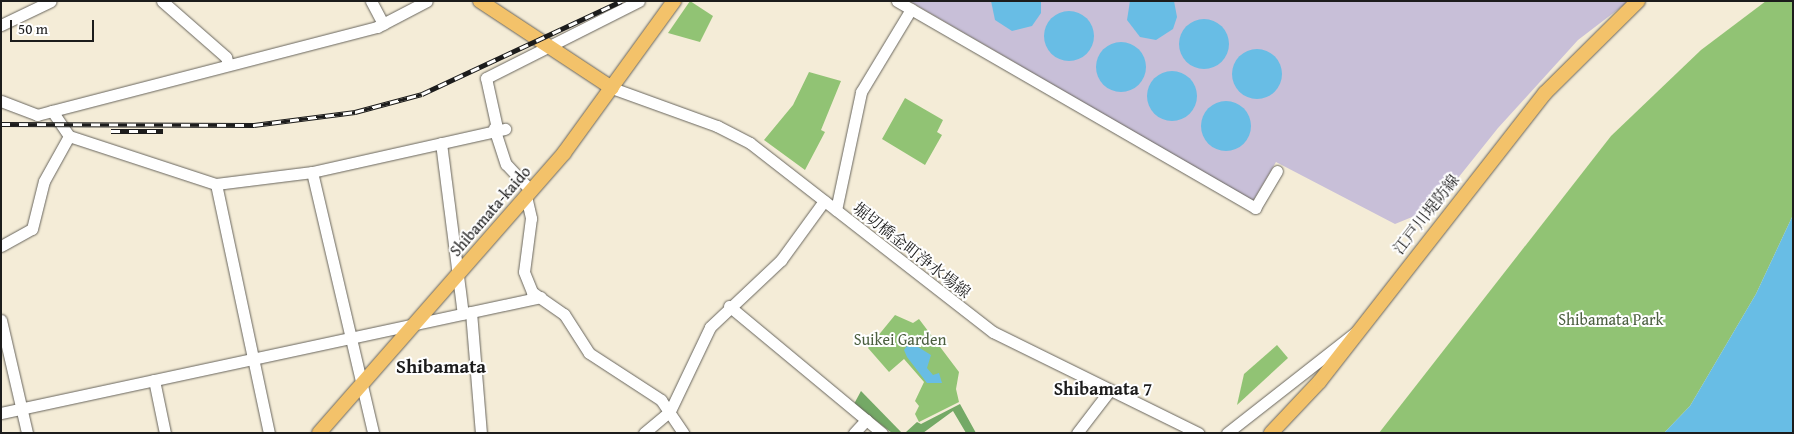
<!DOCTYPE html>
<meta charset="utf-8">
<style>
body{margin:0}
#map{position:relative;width:1794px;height:434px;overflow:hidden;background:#f4ecd7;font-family:"Gentium Book Plus","Noto Serif JP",serif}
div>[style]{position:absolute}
.industrial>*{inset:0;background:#c8bfd8}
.green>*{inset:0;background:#91c374}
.forest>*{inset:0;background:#74a966}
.water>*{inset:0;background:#68bde5}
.round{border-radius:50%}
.roads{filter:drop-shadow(0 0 1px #68655d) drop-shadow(0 0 1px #68655d)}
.minor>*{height:11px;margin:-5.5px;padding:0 5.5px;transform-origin:5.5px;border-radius:5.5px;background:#fff}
.major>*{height:14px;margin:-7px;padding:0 7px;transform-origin:7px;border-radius:7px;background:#f3c26a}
.rail>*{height:5px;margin-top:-2.5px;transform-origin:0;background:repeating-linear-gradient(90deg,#fff 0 9px,#1c1c1c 0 18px);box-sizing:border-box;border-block:1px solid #1c1c1c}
span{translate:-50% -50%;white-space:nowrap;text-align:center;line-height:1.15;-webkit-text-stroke:4px #fff;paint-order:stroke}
.street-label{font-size:16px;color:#1c1c1c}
.park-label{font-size:16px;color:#4b5f3f}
.neighbourhood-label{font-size:18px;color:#1c1c1c;font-weight:700}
.quarter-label{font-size:19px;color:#1c1c1c;font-weight:700}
.frame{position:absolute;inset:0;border:2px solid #1c1c1c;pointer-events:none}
.scale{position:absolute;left:10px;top:20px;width:84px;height:22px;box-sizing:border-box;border:2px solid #1c1c1c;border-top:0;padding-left:6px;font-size:15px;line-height:18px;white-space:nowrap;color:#1c1c1c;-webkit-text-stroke:4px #fff;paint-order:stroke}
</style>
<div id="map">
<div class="industrial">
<div style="clip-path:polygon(909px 1px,1629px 1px,1578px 40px,1498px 128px,1434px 208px,1395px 224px,1276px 162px,1253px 201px)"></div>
</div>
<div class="green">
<div style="clip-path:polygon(690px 1px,713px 16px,700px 42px,668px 33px)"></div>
<div style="clip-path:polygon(1766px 1px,1793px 1px,1793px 215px,1756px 294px,1690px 406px,1664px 433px,1379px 433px,1611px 136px,1701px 50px)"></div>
<div style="clip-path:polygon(809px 72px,841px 81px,821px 130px,825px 132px,805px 170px,764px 140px,793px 105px)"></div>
<div style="clip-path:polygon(905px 98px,943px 120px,937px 132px,942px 135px,925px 165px,882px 139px)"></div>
<div style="clip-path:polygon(895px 315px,913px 323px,919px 319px,959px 372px,956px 389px,959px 402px,919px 422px,915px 414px,919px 406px,915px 401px,924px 382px,904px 359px,889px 372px,868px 348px)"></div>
<div style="clip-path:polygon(1277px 345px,1288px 358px,1237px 405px,1244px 374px)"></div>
</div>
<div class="forest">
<div style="clip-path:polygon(861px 391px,902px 433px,892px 433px,854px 404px)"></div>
<div style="clip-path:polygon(960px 404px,976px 433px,966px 433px,953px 411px,923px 433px,906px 432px,917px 422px,921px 424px)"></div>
</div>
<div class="water">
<div style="clip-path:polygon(991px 1px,1041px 1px,1041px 13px,1032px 26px,1012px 31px,995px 20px)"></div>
<div style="clip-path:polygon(1130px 1px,1174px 1px,1177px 17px,1173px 29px,1156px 40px,1140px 37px,1127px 20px)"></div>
<div class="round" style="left:1044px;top:11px;width:50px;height:50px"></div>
<div class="round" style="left:1179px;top:19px;width:50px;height:50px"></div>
<div class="round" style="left:1096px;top:42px;width:50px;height:50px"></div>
<div class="round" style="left:1232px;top:49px;width:50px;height:50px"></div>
<div class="round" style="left:1147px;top:71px;width:50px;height:50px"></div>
<div class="round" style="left:1201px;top:101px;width:50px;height:50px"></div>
<div style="clip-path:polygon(1793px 215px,1793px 433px,1664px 433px,1690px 406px,1756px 294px)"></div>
<div style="clip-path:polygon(910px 342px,931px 355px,927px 368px,933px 375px,939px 373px,942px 383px,927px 383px,907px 357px,904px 350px)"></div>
</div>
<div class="roads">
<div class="minor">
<div style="left:162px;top:1px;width:85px;rotate:41.2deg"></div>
<div style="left:226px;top:57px;width:7px;rotate:74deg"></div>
<div style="left:371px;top:1px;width:26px;rotate:62deg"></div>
<div style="left:897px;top:1px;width:414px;rotate:30deg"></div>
<div style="left:1255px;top:208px;width:43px;rotate:-59.3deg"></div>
<div style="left:1px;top:25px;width:55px;rotate:-25.6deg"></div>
<div style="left:612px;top:88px;width:112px;rotate:19.9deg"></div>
<div style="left:717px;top:126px;width:37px;rotate:27deg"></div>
<div style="left:750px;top:143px;width:308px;rotate:37.9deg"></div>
<div style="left:993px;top:332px;width:229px;rotate:26.2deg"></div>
<div style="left:1px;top:101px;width:39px;rotate:21deg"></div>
<div style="left:37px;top:115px;width:16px;rotate:-15deg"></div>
<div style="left:494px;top:128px;width:38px;rotate:72deg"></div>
<div style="left:506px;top:164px;width:37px;rotate:47deg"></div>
<div style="left:497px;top:128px;width:51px;rotate:-102.4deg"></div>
<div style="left:486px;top:78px;width:171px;rotate:-26.7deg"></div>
<div style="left:69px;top:136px;width:30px;rotate:-124deg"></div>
<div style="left:52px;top:111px;width:336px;rotate:-14.5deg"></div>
<div style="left:377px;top:27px;width:56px;rotate:-27.5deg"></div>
<div style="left:441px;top:143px;width:172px;rotate:82.7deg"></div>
<div style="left:312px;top:172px;width:268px;rotate:76.8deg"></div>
<div style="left:216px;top:184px;width:255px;rotate:78deg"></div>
<div style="left:526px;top:196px;width:23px;rotate:77deg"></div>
<div style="left:531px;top:218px;width:54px;rotate:97.4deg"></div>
<div style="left:524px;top:272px;width:22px;rotate:68deg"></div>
<div style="left:532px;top:292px;width:39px;rotate:35deg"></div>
<div style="left:564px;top:314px;width:46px;rotate:57.3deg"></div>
<div style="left:589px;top:353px;width:86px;rotate:33.1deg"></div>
<div style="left:661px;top:400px;width:40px;rotate:56deg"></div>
<div style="left:836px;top:210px;width:121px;rotate:-78deg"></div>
<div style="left:861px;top:92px;width:97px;rotate:-58.9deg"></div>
<div style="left:1px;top:246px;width:35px;rotate:-29deg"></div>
<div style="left:32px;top:229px;width:49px;rotate:-76deg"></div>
<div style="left:44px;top:181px;width:51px;rotate:-60.9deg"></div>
<div style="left:69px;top:136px;width:155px;rotate:18.1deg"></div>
<div style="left:216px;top:184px;width:97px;rotate:-7.1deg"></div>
<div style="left:312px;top:172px;width:198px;rotate:-12.6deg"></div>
<div style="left:729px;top:306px;width:199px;rotate:39.7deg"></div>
<div style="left:471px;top:312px;width:121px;rotate:85.3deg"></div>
<div style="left:1px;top:320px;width:116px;rotate:77deg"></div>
<div style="left:154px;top:380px;width:54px;rotate:78.3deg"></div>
<div style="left:1px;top:413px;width:552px;rotate:-12.12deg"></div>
<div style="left:644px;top:433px;width:34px;rotate:-40deg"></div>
<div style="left:670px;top:411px;width:93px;rotate:-64.5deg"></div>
<div style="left:710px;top:327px;width:98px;rotate:-43.3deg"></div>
<div style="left:781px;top:260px;width:73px;rotate:-53.9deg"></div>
<div style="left:854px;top:433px;width:18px;rotate:-47deg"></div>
<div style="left:1077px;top:433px;width:54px;rotate:-52.5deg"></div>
<div style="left:1227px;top:433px;width:164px;rotate:-38.1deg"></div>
</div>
<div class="major">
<div style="left:480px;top:1px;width:158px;rotate:33.4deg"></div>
<div style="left:319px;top:433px;width:372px;rotate:-48.8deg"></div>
<div style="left:564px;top:153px;width:188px;rotate:-54.1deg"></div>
<div style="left:1271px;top:433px;width:71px;rotate:-46.7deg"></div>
<div style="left:1320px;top:381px;width:365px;rotate:-52deg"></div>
<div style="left:1545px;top:93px;width:131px;rotate:-44.7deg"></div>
</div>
</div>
<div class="rail">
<div style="left:1px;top:124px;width:253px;rotate:0.2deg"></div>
<div style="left:254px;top:125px;width:102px;rotate:-7.3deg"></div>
<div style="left:355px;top:112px;width:69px;rotate:-15deg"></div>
<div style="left:422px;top:94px;width:220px;rotate:-25deg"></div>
<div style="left:111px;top:131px;width:52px"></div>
</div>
<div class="street-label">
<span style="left:490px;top:211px;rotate:-49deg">Shibamata-kaido</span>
<span style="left:1426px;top:214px;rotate:-52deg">江戸川堤防線</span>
<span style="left:912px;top:250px;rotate:38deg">堀切橋金町浄水場線</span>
</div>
<div class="park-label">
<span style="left:1611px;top:319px">Shibamata Park</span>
<span style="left:900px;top:339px">Suikei Garden</span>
</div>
<div class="neighbourhood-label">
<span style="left:1103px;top:389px">Shibamata 7</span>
</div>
<div class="quarter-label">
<span style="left:441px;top:367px">Shibamata</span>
</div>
<div class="frame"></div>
<div class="scale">50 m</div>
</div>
